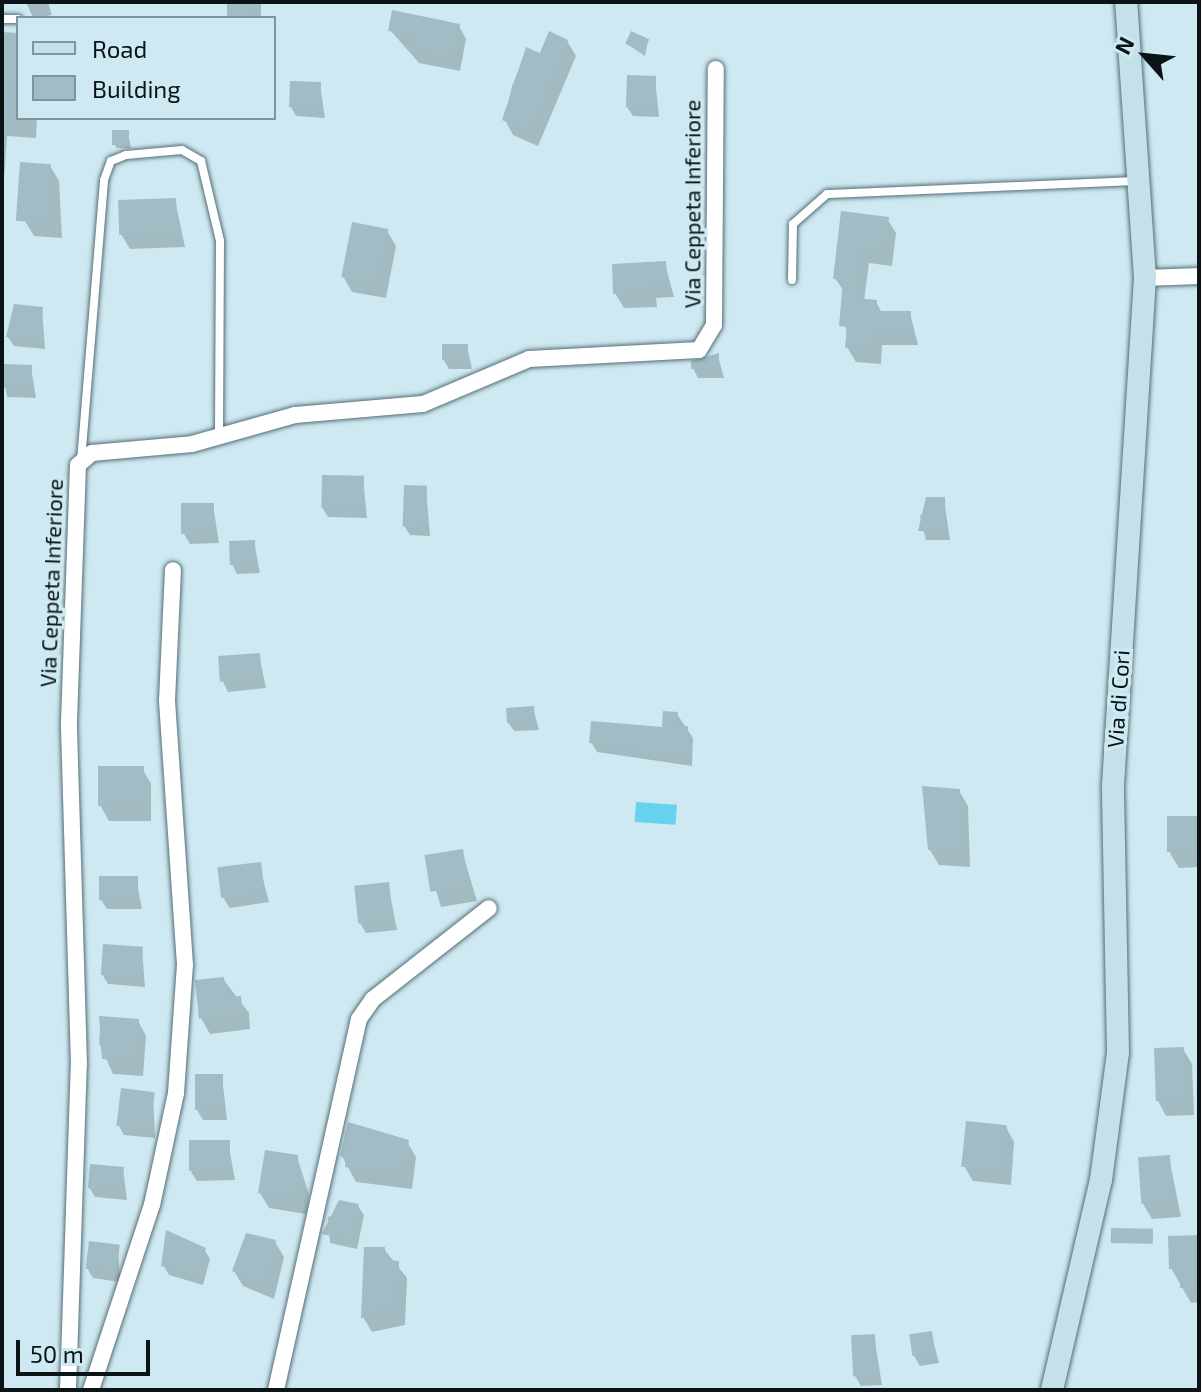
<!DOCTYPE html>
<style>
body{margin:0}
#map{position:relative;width:1201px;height:1392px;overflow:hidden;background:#cee9f2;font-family:"Exo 2",sans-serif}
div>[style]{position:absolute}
.water>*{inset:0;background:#67d2f0;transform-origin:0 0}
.shadow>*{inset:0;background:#0003;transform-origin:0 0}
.building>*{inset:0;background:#a1bcc4;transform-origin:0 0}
.roads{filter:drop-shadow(0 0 2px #556e76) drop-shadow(0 0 2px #556e76)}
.lane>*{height:8px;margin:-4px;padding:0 4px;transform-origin:4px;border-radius:4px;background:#fff}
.street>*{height:16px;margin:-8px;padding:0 8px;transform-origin:8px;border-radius:8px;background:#fff}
.secondary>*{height:22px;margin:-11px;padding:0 11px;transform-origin:11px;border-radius:11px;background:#c4e0e8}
span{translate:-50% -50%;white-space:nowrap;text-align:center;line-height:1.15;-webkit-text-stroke:7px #cee9f2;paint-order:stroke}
.street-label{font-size:22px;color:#0a1417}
.frame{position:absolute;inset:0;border:4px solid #0a1417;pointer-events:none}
.legend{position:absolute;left:16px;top:16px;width:260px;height:104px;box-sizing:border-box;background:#cee9f2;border:2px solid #80949a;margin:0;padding:10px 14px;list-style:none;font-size:24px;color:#0a1417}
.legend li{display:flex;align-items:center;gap:16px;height:40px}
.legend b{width:40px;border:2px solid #80949a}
.north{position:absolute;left:1105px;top:16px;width:80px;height:80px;-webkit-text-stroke:6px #cee9f2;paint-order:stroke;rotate:297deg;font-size:22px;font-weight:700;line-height:32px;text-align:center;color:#0a1417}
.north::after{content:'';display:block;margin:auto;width:28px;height:36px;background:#0a1417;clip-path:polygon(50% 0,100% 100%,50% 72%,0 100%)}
.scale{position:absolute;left:16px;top:1340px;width:134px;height:36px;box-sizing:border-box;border:4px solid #0a1417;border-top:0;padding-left:10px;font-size:24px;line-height:28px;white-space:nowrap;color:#0a1417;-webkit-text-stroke:6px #cee9f2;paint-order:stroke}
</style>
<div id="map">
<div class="water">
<div style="left:636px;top:802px;width:41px;height:20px;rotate:4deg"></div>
</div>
<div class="shadow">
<div style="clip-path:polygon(26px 2px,48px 2px,52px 15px,33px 18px)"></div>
<div style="left:227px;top:2px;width:34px;height:16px"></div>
<div style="clip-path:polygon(459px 26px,466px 39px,460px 71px,419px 63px,390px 30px)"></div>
<div style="clip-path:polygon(4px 30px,18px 71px,18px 118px,37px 118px,36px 138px,7px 136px,4px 180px)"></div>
<div style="clip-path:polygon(567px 41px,576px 56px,538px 146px,513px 135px,505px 120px,512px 86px,527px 50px,541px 55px)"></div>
<div style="clip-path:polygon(648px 41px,645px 56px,627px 44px)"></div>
<div style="clip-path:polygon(655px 78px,659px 117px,633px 116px,627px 107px)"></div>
<div style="clip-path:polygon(320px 84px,325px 118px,296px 116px,291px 107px)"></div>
<div style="clip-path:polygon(128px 132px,131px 148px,117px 148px,114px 144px)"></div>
<div style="clip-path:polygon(50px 166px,59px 181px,62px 238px,34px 236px,25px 221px)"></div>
<div style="clip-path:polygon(175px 200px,185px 247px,130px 249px,121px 234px)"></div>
<div style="clip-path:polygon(887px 219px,896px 233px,892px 266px,869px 263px,864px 301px,876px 302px,882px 313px,910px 313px,918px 345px,882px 345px,881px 364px,856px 362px,847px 347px,845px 293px,835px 278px)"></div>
<div style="clip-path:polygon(387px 231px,396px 246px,386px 298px,352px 292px,343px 276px)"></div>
<div style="clip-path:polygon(665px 264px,674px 297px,656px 298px,657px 307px,624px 308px,615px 293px)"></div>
<div style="clip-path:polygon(42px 309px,45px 349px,14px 346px,8px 337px)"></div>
<div style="clip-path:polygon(467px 346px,472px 369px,449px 369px,443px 359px)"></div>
<div style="clip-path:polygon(718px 356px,724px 378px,698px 378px,693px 368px)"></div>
<div style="clip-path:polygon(2px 366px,31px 367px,36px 398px,7px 397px)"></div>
<div style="clip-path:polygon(363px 478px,367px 518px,328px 517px,322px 507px)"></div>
<div style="clip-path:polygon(426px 488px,430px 536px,410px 535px,404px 526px)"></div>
<div style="clip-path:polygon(944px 499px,950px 540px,926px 540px,920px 516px)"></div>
<div style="clip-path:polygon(213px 505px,219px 543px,190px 544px,184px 534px)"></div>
<div style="clip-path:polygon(254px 542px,260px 573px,237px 574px,232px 564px)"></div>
<div style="clip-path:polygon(259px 655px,266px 688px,228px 692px,223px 682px)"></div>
<div style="clip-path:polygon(533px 708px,539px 730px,514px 731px,508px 722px)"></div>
<div style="clip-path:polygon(677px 714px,693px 738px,692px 766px,597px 752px,591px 742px,664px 730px)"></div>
<div style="clip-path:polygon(142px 768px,151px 784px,151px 821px,109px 821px,100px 805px)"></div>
<div style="clip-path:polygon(959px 791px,968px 806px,970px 867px,939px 865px,930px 850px)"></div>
<div style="clip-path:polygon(1199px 818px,1199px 867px,1179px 868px,1170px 853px)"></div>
<div style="clip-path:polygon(462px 851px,477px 901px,441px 907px,426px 857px)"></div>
<div style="clip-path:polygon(259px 864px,269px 902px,230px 908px,224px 899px)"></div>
<div style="clip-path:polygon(136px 878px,142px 909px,107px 909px,101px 900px)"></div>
<div style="clip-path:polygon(388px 884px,397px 930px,366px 933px,360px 923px)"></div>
<div style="clip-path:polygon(142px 949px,145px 987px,108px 984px,102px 974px)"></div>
<div style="clip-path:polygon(223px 979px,249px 1013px,250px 1029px,210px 1034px,201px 1018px)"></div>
<div style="clip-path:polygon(101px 1018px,138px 1021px,146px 1036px,143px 1076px,113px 1074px,99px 1043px)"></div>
<div style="clip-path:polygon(1183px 1049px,1192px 1064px,1194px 1115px,1166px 1116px,1158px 1101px)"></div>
<div style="clip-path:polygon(222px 1076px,227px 1120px,203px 1120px,197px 1110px)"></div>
<div style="clip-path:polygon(153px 1094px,155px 1138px,124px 1135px,119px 1126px)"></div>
<div style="clip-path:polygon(1006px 1127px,1014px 1142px,1011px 1185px,973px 1181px,964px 1166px)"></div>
<div style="clip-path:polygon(228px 1142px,235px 1180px,197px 1181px,191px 1172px)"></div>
<div style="clip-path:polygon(407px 1142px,416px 1157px,412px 1189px,356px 1182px,342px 1156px)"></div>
<div style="clip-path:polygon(297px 1157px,309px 1194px,306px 1214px,269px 1208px,260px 1193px)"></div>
<div style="clip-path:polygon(1169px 1157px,1181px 1217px,1152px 1219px,1143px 1204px)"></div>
<div style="clip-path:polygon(123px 1169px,127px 1200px,95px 1197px,89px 1187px)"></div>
<div style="clip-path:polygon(358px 1206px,364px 1215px,357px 1249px,330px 1243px,328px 1217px)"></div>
<div style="clip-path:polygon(1199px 1237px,1199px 1302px,1191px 1303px,1171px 1268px)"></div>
<div style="clip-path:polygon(275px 1242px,284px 1257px,274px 1299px,243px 1286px,234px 1271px)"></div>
<div style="clip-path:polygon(118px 1247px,120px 1282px,93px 1278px,87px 1268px)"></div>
<div style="clip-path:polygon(204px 1249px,210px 1259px,203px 1285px,169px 1275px,163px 1265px)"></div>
<div style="clip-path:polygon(384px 1249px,407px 1278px,405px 1325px,372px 1332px,363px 1317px)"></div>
<div style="clip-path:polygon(931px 1333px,939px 1363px,920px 1366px,914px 1356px)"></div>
<div style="clip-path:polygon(874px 1336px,882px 1385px,861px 1386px,855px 1376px)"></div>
</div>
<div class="building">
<div style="left:228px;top:2px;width:25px;height:16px"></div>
<div style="clip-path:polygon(392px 10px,460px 24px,452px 59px,409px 49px,412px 35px,388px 31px)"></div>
<div style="clip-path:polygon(549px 31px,568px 40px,530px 132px,502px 120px,526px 47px,540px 53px)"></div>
<div style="left:631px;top:31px;width:20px;height:14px;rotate:24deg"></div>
<div style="left:2px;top:32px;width:16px;height:92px;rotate:4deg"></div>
<div style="left:627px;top:75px;width:29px;height:32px;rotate:2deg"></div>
<div style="left:290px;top:81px;width:31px;height:26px;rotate:2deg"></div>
<div style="left:112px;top:130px;width:17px;height:15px"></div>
<div style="left:20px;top:162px;width:31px;height:59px;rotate:4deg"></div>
<div style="left:176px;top:198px;width:35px;height:58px;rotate:88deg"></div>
<div style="clip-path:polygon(841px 211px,889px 217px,885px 252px,861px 249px,856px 298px,877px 300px,876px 311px,911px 311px,911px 331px,875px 331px,873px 350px,845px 348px,847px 327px,839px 326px,843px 280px,833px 279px)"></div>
<div style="left:352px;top:222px;width:37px;height:56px;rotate:11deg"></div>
<div style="clip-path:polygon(666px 261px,667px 283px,649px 283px,649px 292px,613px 294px,612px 264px)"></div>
<div style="clip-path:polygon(14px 304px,43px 307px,41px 340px,6px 337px)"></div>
<div style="left:442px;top:344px;width:26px;height:16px"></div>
<div style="clip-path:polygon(719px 353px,719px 368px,691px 369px,691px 361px)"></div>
<div style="left:2px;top:364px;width:30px;height:24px;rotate:2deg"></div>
<div style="left:322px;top:475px;width:42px;height:33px;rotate:1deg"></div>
<div style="left:404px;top:485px;width:23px;height:41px;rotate:2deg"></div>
<div style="clip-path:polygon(926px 497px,945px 497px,945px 531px,918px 531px)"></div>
<div style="left:214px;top:503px;width:31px;height:33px;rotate:90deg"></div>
<div style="left:255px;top:540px;width:24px;height:26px;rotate:88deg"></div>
<div style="left:260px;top:653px;width:26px;height:42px;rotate:86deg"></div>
<div style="left:534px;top:706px;width:15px;height:28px;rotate:86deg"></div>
<div style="clip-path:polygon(663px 711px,678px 712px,677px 726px,688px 726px,687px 757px,589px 743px,591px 721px,662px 727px)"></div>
<div style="left:98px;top:766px;width:46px;height:40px"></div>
<div style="clip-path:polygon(922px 786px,960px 789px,962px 853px,928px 850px)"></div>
<div style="left:1199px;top:816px;width:36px;height:32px;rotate:90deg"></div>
<div style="left:463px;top:849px;width:37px;height:39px;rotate:81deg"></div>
<div style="left:261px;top:862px;width:31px;height:44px;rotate:83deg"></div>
<div style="left:99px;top:876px;width:39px;height:24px"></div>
<div style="left:389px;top:882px;width:38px;height:35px;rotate:84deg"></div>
<div style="left:103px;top:944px;width:40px;height:31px;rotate:4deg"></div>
<div style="clip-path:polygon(224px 977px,226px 997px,241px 996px,243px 1014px,199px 1019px,195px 980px)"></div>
<div style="clip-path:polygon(99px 1016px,139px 1019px,135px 1062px,102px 1059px)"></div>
<div style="left:1184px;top:1047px;width:53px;height:30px;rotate:88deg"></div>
<div style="left:195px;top:1074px;width:28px;height:36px"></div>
<div style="left:121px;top:1088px;width:34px;height:38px;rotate:7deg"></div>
<div style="left:966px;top:1121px;width:41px;height:46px;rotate:6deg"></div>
<div style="clip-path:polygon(348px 1122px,409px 1140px,404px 1175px,345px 1167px,346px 1157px,340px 1156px)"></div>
<div style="left:230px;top:1140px;width:31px;height:41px;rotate:90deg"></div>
<div style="clip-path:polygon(265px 1150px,298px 1155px,298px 1199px,258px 1193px)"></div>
<div style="left:1170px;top:1155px;width:47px;height:32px;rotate:86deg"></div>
<div style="left:90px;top:1164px;width:34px;height:24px;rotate:5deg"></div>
<div style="clip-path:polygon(339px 1200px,359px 1204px,352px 1240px,322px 1234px)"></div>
<div style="left:1111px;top:1228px;width:42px;height:15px;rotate:1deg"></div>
<div style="clip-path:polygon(166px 1230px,206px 1248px,198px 1276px,161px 1266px)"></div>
<div style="clip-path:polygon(246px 1233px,276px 1240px,266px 1285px,232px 1271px)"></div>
<div style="clip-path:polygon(1199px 1235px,1199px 1288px,1180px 1288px,1180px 1269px,1169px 1269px,1168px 1236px)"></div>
<div style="left:89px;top:1241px;width:31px;height:28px;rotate:7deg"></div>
<div style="clip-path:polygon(364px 1247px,385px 1247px,384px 1260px,399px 1261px,397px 1310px,376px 1310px,376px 1318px,361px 1318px)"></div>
<div style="left:932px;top:1331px;width:22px;height:23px;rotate:82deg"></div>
<div style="left:875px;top:1334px;width:41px;height:24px;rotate:87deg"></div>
</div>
<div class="roads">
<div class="lane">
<div style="left:2px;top:19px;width:16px"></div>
<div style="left:792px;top:280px;width:56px;rotate:-89deg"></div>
<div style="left:793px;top:224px;width:45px;rotate:-41.4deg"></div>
<div style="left:827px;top:194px;width:311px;rotate:-2.4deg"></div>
<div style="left:81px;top:461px;width:282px;rotate:-85.3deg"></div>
<div style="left:104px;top:180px;width:20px;rotate:-70deg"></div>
<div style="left:111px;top:161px;width:16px;rotate:-22deg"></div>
<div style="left:126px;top:155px;width:56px;rotate:-5.1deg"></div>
<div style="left:182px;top:150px;width:22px;rotate:30deg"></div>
<div style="left:201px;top:161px;width:82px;rotate:76.6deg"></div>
<div style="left:220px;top:241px;width:196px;rotate:90.3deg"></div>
</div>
<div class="street">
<div style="left:1145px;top:278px;width:54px;rotate:-2.1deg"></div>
<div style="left:68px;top:1390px;width:325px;rotate:-88.1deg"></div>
<div style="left:79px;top:1065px;width:343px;rotate:-91.7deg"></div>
<div style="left:69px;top:722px;width:257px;rotate:-88deg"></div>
<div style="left:78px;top:465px;width:18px;rotate:-41deg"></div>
<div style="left:92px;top:453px;width:100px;rotate:-5.1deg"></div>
<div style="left:192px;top:444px;width:107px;rotate:-15.7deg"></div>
<div style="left:295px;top:415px;width:128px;rotate:-4.9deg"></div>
<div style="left:423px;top:404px;width:115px;rotate:-23deg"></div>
<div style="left:529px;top:359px;width:170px;rotate:-3deg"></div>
<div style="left:699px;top:350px;width:29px;rotate:-59deg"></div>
<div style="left:714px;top:325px;width:256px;rotate:-89.6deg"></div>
<div style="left:91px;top:1390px;width:195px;rotate:-71.8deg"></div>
<div style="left:152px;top:1205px;width:115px;rotate:-77.9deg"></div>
<div style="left:176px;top:1093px;width:128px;rotate:-86deg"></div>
<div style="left:185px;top:965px;width:265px;rotate:-93.9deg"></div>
<div style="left:167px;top:701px;width:131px;rotate:-87.4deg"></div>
<div style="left:276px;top:1390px;width:380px;rotate:-77.4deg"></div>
<div style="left:359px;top:1019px;width:24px;rotate:-55deg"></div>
<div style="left:373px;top:999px;width:147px;rotate:-38.1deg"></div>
</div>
<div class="secondary">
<div style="left:1052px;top:1390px;width:216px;rotate:-76.9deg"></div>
<div style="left:1101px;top:1180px;width:128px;rotate:-82.4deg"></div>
<div style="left:1118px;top:1053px;width:268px;rotate:-91.1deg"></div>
<div style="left:1113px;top:785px;width:508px;rotate:-86.39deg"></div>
<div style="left:1145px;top:278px;width:277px;rotate:-93.9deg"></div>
</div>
</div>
<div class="street-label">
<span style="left:692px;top:204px;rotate:-90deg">Via Ceppeta Inferiore</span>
<span style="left:51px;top:583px;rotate:-88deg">Via Ceppeta Inferiore</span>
<span style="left:1118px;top:699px;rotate:-86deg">Via di Cori</span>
</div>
<div class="frame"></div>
<ul class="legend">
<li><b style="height:10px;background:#c4e0e8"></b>Road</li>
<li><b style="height:22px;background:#a1bcc4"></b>Building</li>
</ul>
<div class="north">N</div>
<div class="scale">50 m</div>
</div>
